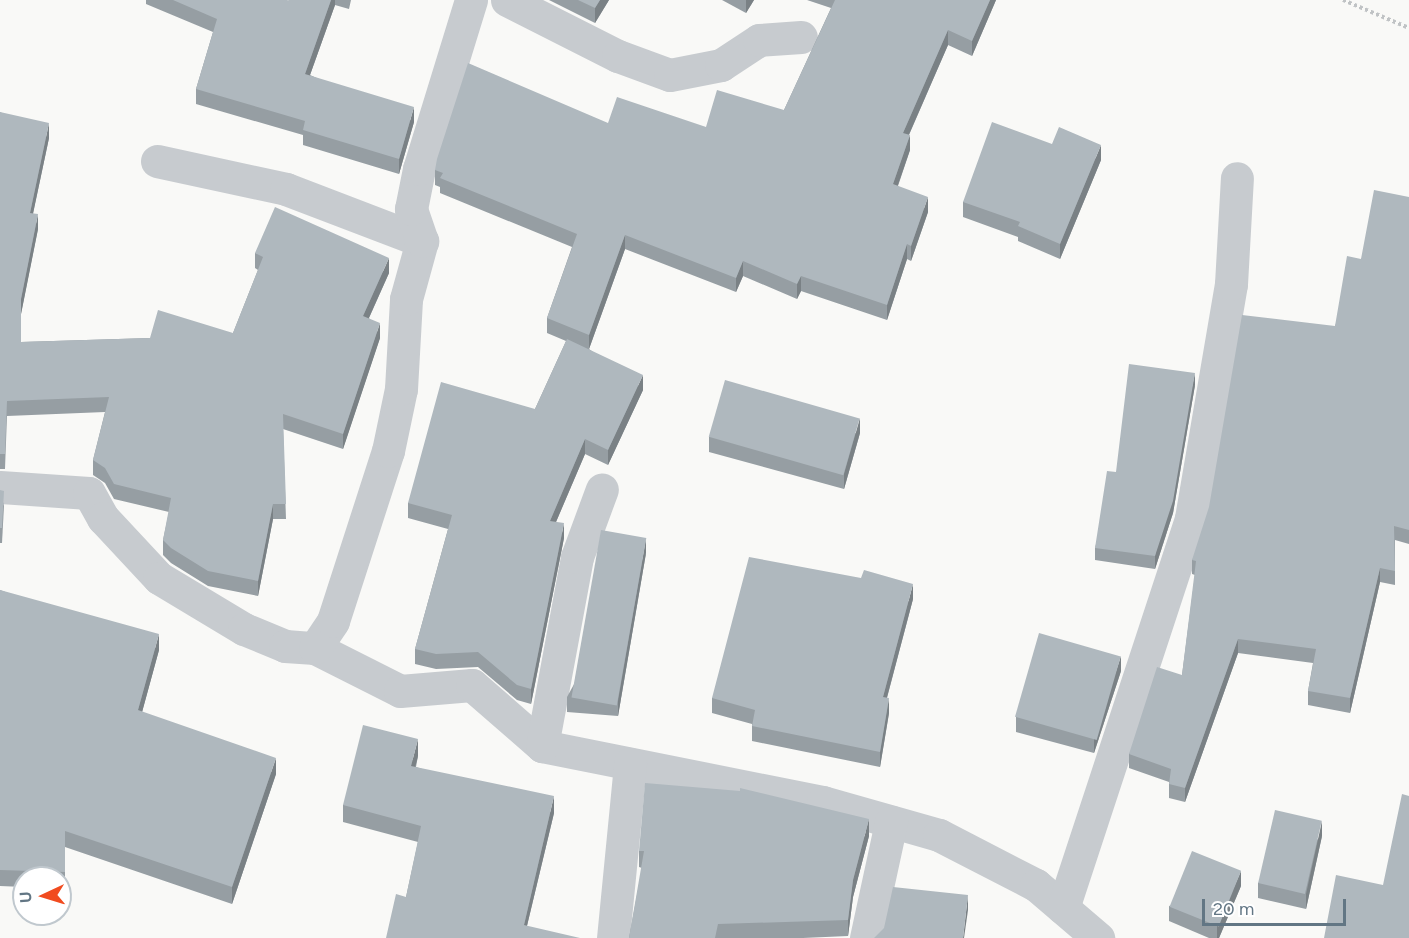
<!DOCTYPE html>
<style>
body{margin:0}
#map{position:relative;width:1409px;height:938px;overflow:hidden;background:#f9f9f7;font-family:Figtree,sans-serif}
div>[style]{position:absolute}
.path>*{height:4px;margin-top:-2px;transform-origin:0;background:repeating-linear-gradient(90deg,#c0c3c5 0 3px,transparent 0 6px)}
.minor>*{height:33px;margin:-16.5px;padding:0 16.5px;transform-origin:16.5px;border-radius:16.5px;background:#c7cbcf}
.wall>*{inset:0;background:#969ea3}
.shaded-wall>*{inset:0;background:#7a8185}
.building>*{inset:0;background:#afb8be;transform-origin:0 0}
span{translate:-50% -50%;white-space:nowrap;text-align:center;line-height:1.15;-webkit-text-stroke:6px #fff;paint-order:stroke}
.north{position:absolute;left:12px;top:866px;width:60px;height:60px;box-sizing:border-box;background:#fff;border:2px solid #c0c8ce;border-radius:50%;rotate:266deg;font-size:16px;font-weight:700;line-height:24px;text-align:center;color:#627684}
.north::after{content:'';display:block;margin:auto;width:21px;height:27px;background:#f14b1f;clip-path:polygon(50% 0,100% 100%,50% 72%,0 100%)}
.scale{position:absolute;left:1202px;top:899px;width:144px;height:27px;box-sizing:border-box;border:3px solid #627684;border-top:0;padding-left:8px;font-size:18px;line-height:21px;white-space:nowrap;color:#627684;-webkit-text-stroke:4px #fff;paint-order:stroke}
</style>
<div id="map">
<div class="path">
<div style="left:1343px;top:0;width:72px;rotate:23deg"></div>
</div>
<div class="minor">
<div style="left:507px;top:0;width:124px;rotate:26.8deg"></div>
<div style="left:618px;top:56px;width:55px;rotate:20.1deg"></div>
<div style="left:670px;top:75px;width:52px;rotate:-11.1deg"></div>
<div style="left:721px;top:65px;width:45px;rotate:-33.3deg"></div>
<div style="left:759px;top:40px;width:42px;rotate:-4.1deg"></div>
<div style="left:157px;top:161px;width:132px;rotate:12.2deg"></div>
<div style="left:286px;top:189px;width:146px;rotate:20.9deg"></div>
<div style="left:0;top:487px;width:89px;rotate:3.9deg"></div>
<div style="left:89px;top:493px;width:29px;rotate:61deg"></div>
<div style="left:103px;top:518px;width:82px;rotate:47deg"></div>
<div style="left:159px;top:578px;width:99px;rotate:31deg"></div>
<div style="left:244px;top:629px;width:44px;rotate:22.5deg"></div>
<div style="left:285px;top:646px;width:30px;rotate:4deg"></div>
<div style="left:315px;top:648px;width:95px;rotate:26.8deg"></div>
<div style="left:400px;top:691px;width:72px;rotate:-4.8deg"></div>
<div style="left:472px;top:685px;width:93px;rotate:41.1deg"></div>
<div style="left:542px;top:746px;width:287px;rotate:11.3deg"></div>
<div style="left:823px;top:802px;width:121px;rotate:15.9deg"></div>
<div style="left:939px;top:835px;width:109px;rotate:27.3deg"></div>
<div style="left:1036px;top:885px;width:82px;rotate:40.5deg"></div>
<div style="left:315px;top:648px;width:32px;rotate:-56deg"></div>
<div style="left:333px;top:621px;width:179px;rotate:-72.1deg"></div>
<div style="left:388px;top:451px;width:63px;rotate:-78.2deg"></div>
<div style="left:401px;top:389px;width:90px;rotate:-86.8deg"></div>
<div style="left:406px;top:299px;width:60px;rotate:-74.6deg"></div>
<div style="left:422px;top:241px;width:34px;rotate:-109deg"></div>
<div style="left:411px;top:209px;width:41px;rotate:-78.7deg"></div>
<div style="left:419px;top:169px;width:177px;rotate:-72.9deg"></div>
<div style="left:542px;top:746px;width:192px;rotate:-79.5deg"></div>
<div style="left:577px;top:557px;width:72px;rotate:-69.8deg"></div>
<div style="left:1063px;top:908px;width:410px;rotate:-71.8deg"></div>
<div style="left:1191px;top:518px;width:237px;rotate:-80.3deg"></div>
<div style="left:1231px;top:284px;width:106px;rotate:-86.8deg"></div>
<div style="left:613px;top:938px;width:175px;rotate:-84.4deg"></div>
<div style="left:866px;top:938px;width:119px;rotate:-77.8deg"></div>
</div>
<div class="wall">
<div style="clip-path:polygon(146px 0,287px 0,288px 1px,289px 0,351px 0,349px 9px,335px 5px,310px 75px,414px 122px,399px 174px,303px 145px,303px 135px,196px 104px,196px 89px,213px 32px,146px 4px)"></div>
<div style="clip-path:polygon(549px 0,609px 0,595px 23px)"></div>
<div style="clip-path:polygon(722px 0,754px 0,746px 13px)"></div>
<div style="clip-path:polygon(807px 0,996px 0,972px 56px,948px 45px,909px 135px,910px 150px,898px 186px,928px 212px,911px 261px,907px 259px,887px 320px,801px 291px,797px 299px,743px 276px,736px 292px,625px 249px,589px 349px,643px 390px,608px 465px,585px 454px,556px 522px,564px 538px,531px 704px,517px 700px,478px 667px,436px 669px,415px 664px,415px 649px,448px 529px,408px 518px,408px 503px,535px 409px,566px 341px,547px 333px,547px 318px,572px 247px,440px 193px,440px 187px,435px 185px,435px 170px,608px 123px,706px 127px,784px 110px,831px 8px)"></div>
<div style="clip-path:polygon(0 112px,49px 138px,33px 213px,38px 229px,21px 314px,21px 342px,150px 338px,233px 333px,258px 270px,255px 268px,255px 253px,389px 273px,369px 318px,380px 338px,343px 449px,283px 429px,286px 519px,273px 519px,258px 596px,208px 586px,171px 563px,163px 555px,163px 540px,169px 512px,114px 499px,105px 483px,93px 475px,93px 460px,105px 412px,7px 416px,5px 469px,0 469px)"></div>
<div style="clip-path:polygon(1052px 144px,1101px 160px,1060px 259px,1018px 241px,1018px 237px,963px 217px,963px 202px)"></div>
<div style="clip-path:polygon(1409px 197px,1409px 544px,1395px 540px,1395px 585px,1380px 582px,1350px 713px,1308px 705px,1308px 691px,1313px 663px,1238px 653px,1185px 802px,1169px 798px,1169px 782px,1129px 768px,1129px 754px,1182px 675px,1195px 575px,1192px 574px,1192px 560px,1335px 326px,1361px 259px)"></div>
<div style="clip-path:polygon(1195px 385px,1173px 513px,1155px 569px,1095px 560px,1095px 548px,1116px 472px)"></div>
<div style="clip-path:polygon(860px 433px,844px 489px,709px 452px,709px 437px)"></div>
<div style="clip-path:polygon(0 490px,4px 506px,2px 543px,0 543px)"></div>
<div style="clip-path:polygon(646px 553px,618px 716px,567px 712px,567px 697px)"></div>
<div style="clip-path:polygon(0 590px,159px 650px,142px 712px,276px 774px,232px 904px,65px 847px,65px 888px,60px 888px,60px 878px,24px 878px,24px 887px,0 886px)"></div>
<div style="clip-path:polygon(913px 599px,887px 698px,889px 713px,880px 767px,752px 741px,752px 724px,712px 713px,712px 698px)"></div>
<div style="clip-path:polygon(1121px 671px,1094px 753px,1016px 732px,1016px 717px)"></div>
<div style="clip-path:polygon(418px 756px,416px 767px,554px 813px,527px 926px,406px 897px,418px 842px,343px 822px,343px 805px)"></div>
<div style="clip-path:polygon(869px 836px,853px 897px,848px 936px,803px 938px,629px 938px,642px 868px,639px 867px,639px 851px)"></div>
<div style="clip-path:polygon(1322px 836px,1306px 909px,1258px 898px,1258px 883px)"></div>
<div style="clip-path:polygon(1241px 886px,1219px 938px,1209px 938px,1169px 921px,1169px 906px)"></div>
</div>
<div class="shaded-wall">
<div style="clip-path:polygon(331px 0,335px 0,335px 5px,305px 89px,305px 74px)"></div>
<div style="clip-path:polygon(600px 0,609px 0,595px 23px,595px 8px)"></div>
<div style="clip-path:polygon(746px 0,754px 0,746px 13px)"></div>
<div style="clip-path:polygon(990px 0,996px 0,972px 56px,972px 41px)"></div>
<div style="clip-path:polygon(948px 30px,948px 45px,903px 148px,903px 133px)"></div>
<div style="clip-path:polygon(414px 107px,414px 122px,399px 174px,399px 159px)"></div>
<div style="clip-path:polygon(49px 123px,49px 138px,30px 228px,30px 213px)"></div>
<div style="clip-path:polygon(910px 135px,910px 150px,893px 199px,893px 184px)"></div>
<div style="clip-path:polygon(1101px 145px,1101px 160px,1060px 259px,1060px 244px)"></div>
<div style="clip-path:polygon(928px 197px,928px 212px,911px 261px,911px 246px)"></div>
<div style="clip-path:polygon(38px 214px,38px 229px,21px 314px,21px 299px)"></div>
<div style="clip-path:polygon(625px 235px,625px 249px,589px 349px,589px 335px)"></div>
<div style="clip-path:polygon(907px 244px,907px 259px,887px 320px,887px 305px)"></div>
<div style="clip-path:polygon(389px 258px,389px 273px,363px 331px,363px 316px)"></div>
<div style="clip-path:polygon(743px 261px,743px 276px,736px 292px,736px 278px)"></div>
<div style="clip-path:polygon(801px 276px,801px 291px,797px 299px,797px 284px)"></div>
<div style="clip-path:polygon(380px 323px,380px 338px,343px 449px,343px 434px)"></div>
<div style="clip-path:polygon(1195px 373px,1195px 385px,1173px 513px,1155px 569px,1155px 556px)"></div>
<div style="clip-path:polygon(643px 375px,643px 390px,608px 465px,608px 450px)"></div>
<div style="clip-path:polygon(860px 418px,860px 433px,844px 489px,844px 474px)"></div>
<div style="clip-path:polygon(585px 439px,585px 454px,550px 536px,550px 521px)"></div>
<div style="clip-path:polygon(273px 504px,273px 519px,258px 596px,258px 581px)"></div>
<div style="clip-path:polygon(564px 523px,564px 538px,531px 704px,531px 689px)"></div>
<div style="clip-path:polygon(646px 538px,646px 553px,618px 716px,618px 701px)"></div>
<div style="clip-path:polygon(1380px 568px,1380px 582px,1350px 713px,1350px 698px)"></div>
<div style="clip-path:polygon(913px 584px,913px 599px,883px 712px,883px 697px)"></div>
<div style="clip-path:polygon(159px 634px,159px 650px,138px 727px,138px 710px)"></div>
<div style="clip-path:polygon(1238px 639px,1238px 653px,1185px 802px,1185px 788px)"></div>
<div style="clip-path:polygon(1121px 656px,1121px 671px,1094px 753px,1094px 738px)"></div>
<div style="clip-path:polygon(889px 698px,889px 713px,880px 767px,880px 752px)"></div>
<div style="clip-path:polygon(418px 739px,418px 756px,411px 783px,411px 766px)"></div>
<div style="clip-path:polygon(276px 758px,276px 774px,232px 904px,232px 887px)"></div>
<div style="clip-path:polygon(554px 796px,554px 813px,524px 938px,524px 925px)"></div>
<div style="clip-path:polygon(869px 819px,869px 836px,853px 897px,848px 936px,848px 920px,853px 880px)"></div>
<div style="clip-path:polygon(1322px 821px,1322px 836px,1306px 909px,1306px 894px)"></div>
<div style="clip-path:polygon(1241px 871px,1241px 886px,1219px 938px,1217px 938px,1217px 926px)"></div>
<div style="clip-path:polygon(968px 895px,968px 910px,964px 938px,963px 938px)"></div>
</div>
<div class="building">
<div style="clip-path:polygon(173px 0,287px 0,288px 1px,289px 0,331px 0,305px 74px,414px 107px,399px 159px,303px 130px,305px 121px,196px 89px,217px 19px)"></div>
<div style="clip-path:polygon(578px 0,600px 0,595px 8px)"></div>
<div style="clip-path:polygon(835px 0,990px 0,972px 41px,948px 30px,903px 133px,910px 135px,893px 184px,928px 197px,911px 246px,907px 244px,887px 305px,801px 276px,797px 284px,743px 261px,736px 278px,625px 235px,589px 335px,547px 318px,577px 234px,440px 178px,443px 173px,435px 170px,437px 159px,468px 63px,608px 123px,617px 97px,706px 127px,717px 90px,784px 110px)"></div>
<div style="clip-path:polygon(0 112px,49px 123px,30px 213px,38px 214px,21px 299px,21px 342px,150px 338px,158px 310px,233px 333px,263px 257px,255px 253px,275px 207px,389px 258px,363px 316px,380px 323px,343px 434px,283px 414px,286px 504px,273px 504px,258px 581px,208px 571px,171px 548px,163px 540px,171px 498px,114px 484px,105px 468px,93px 460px,109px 397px,7px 401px,5px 454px,0 454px)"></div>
<div style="clip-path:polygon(992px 122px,1052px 144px,1059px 127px,1101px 145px,1060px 244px,1018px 226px,1020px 222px,963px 202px)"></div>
<div style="clip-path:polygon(1374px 190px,1409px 197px,1409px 530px,1394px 526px,1395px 571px,1380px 568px,1350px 698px,1308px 691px,1316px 649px,1238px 639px,1185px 788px,1169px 784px,1171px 769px,1129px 754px,1157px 667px,1182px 675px,1196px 561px,1192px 560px,1209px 507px,1242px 315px,1335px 326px,1347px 256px,1361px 259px)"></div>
<div style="clip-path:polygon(567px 339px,643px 375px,608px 450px,585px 439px,550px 521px,564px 523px,531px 689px,517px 685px,478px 652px,436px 654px,415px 649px,452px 515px,408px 503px,441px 382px,535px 409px)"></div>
<div style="clip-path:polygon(1129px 364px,1195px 373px,1173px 501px,1155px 556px,1095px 548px,1107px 471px,1116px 472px)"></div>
<div style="left:725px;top:380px;width:140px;height:59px;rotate:16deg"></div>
<div style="clip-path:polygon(0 490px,4px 491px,2px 528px,0 528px)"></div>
<div style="left:601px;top:530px;width:46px;height:170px;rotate:10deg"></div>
<div style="clip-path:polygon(749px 557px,861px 578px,864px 570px,913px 584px,883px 697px,889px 698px,880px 752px,752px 726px,755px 710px,712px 698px)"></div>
<div style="clip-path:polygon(0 590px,159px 634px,138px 710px,276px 758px,232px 887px,65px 831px,65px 872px,0 870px)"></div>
<div style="left:1039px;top:633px;width:85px;height:87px;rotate:16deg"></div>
<div style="clip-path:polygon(363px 725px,418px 739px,411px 766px,554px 796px,524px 925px,580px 938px,386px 938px,396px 894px,406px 897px,421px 826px,343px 805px)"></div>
<div style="clip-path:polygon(645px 783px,740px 791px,740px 788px,869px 819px,853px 880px,848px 920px,718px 924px,715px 938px,629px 938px,644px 851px,639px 851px)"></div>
<div style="clip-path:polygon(1402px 794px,1409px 796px,1409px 938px,1324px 938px,1336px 875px,1383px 885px)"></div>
<div style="left:1275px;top:810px;width:48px;height:75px;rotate:13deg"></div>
<div style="left:1192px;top:851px;width:53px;height:60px;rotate:22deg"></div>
<div style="clip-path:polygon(893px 887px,968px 895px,963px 938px,874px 938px,884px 928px)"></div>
</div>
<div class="north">U</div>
<div class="scale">20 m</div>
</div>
